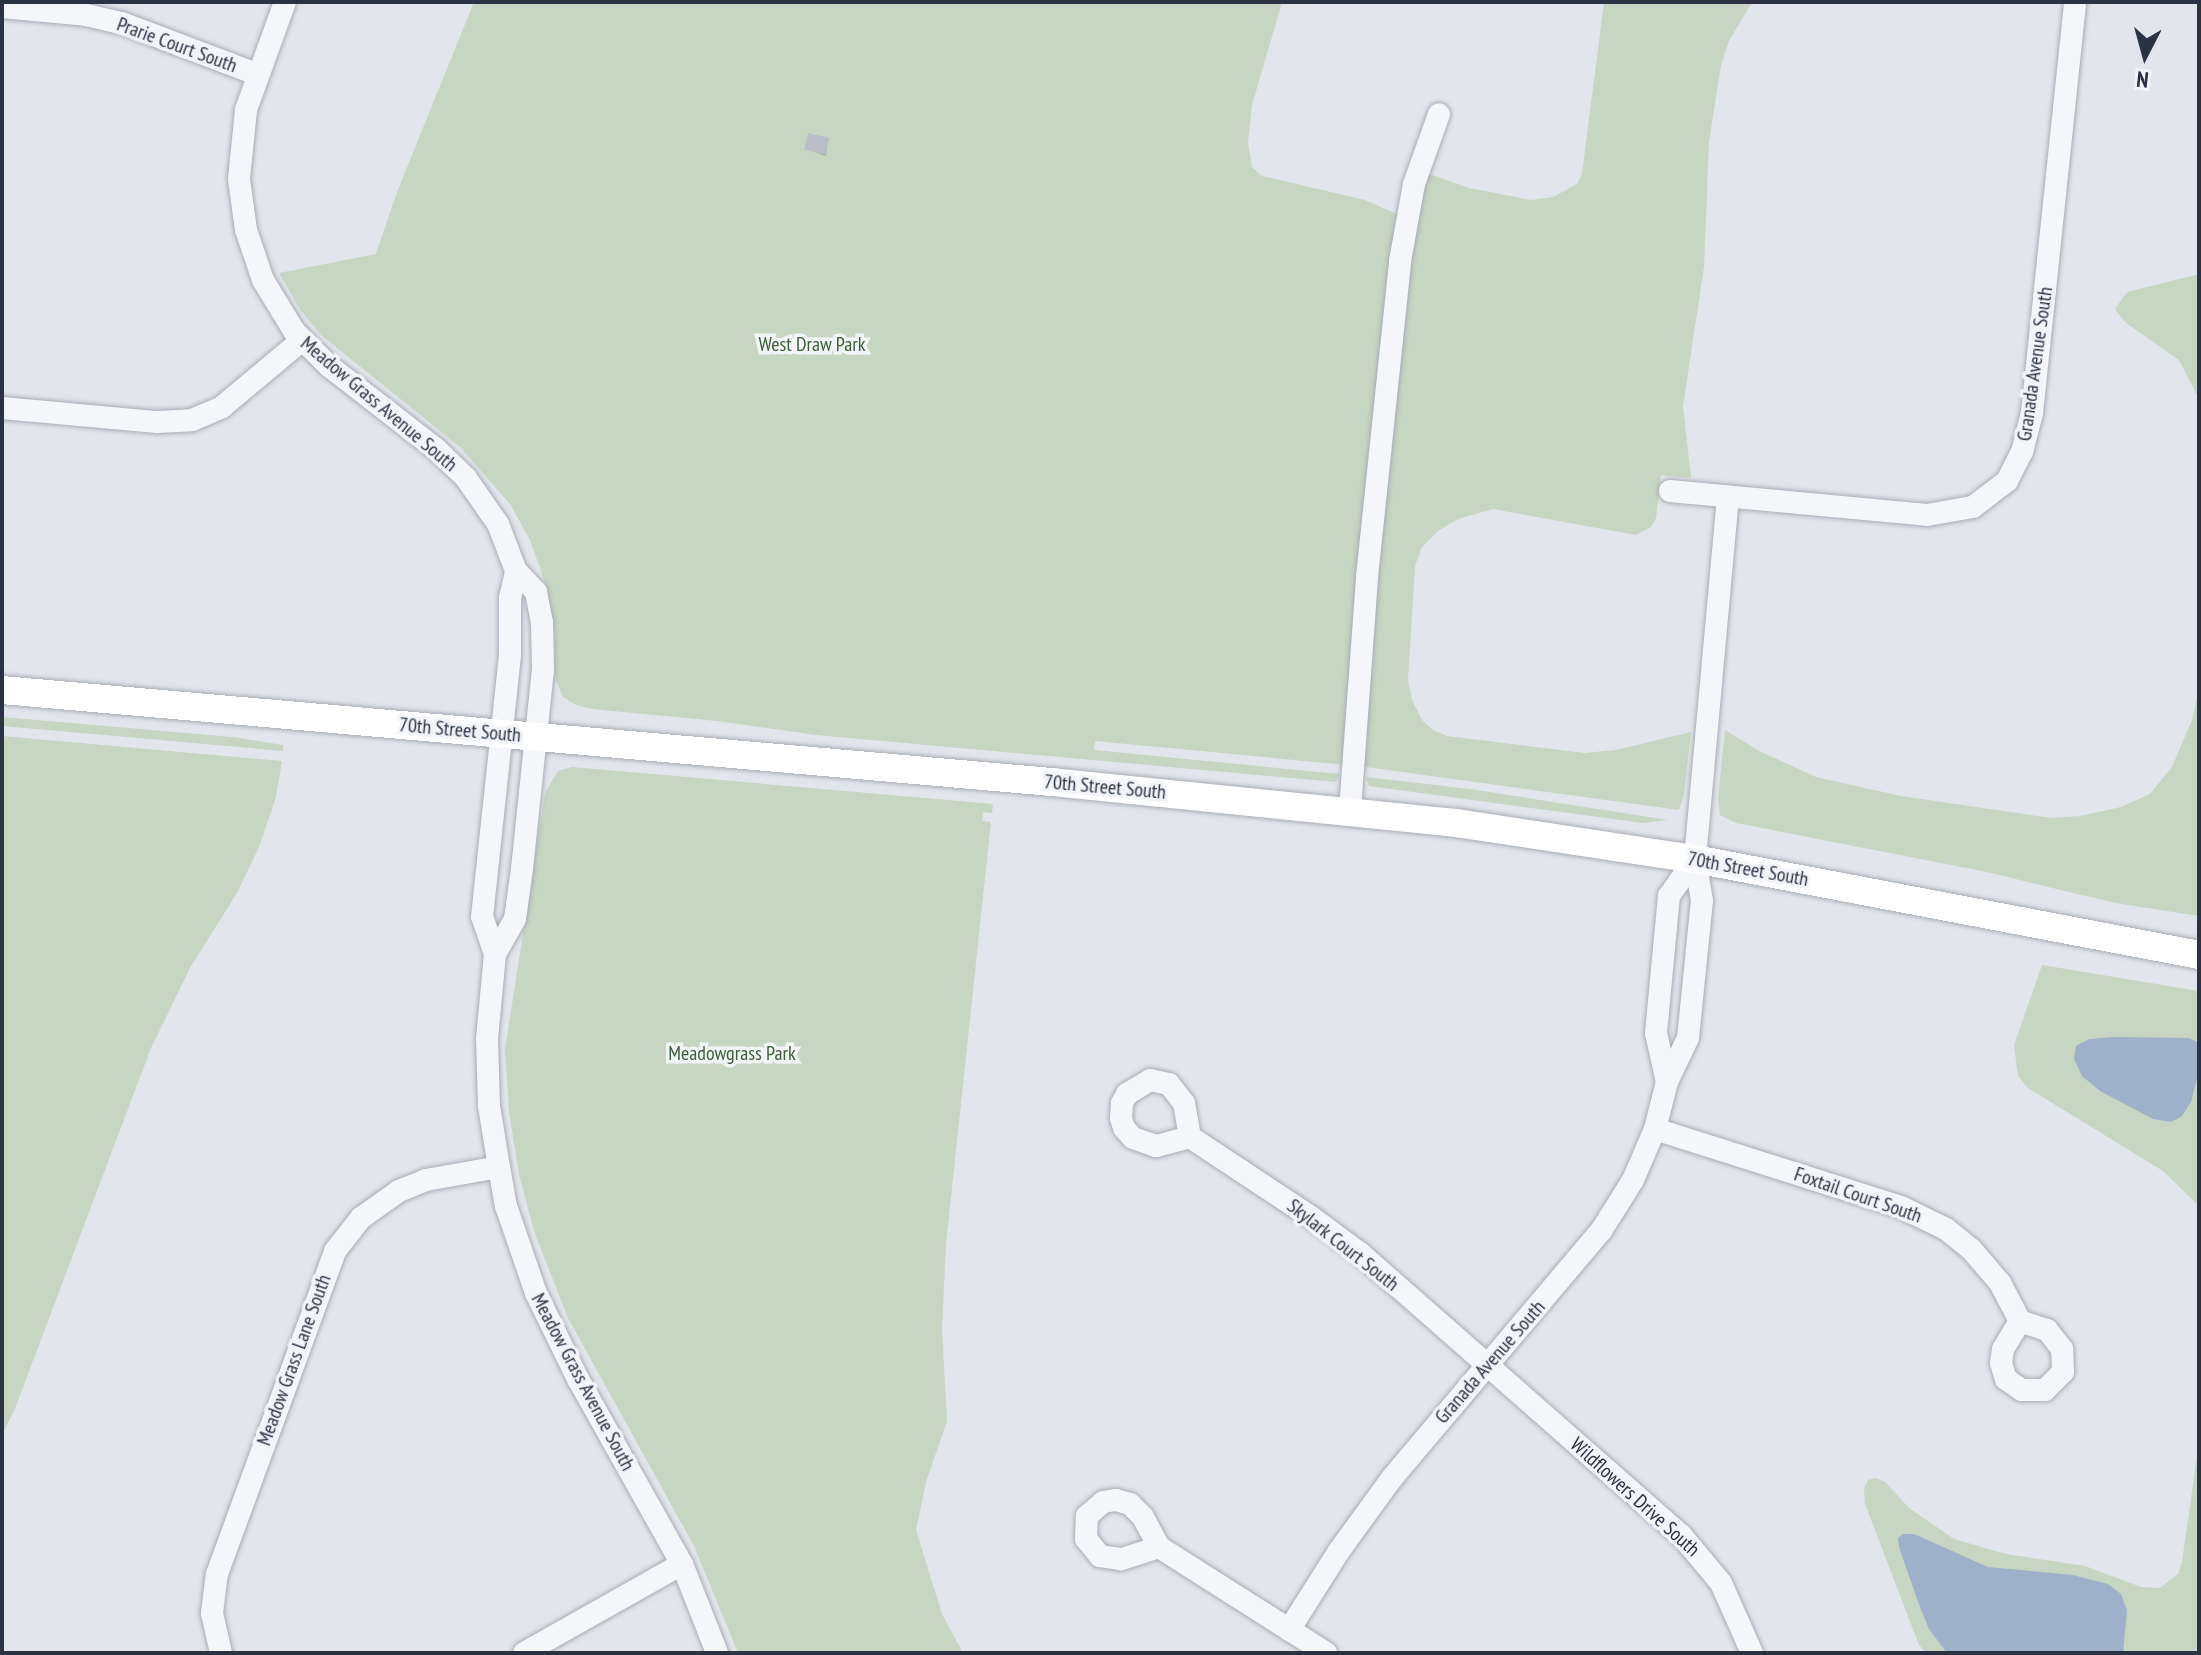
<!DOCTYPE html>
<style>
body{margin:0}
#map{position:relative;width:2201px;height:1655px;overflow:hidden;background:#e2e5eb;font-family:"PT Sans Narrow",sans-serif}
div>[style]{position:absolute}
.green>*{inset:0;background:#c7d5c3}
.water>*{inset:0;background:#9db1cb}
.shadow>*{inset:0;background:#0003}
.building>*{inset:0;background:#b9bec8;transform-origin:0 0}
.roads{filter:drop-shadow(0 0 2px #a7acb5) drop-shadow(0 0 2px #a7acb5)}
.minor>*{height:22px;margin:-11px;padding:0 11px;transform-origin:11px;border-radius:11px;background:#f5f6f9}
.major>*{height:28px;margin:-14px;padding:0 14px;transform-origin:14px;border-radius:14px;background:#fff}
span{translate:-50% -50%;white-space:nowrap;text-align:center;line-height:1.15;-webkit-text-stroke:7px #f2f4f8;paint-order:stroke}
.street-label{font-size:20px;color:#2a3243}
.park-label{font-size:20px;color:#3c5f37}
.frame{position:absolute;inset:0;border:4px solid #2a3243;pointer-events:none}
.north{position:absolute;left:2105px;top:16px;width:80px;height:80px;-webkit-text-stroke:6px #f2f4f8;paint-order:stroke;rotate:186deg;font-size:22px;font-weight:700;line-height:32px;text-align:center;color:#2a3243}
.north::after{content:'';display:block;margin:auto;width:28px;height:36px;background:#2a3243;clip-path:polygon(50% 0,100% 100%,50% 72%,0 100%)}
</style>
<div id="map">
<div class="green">
<div style="clip-path:polygon(474px 2px,1282px 2px,1252px 105px,1248px 142px,1252px 167px,1262px 176px,1365px 200px,1401px 216px,1347px 765px,1095px 741px,1094px 750px,1340px 774px,1336px 782px,816px 735px,717px 721px,592px 709px,576px 705px,563px 697px,555px 678px,555px 633px,546px 585px,530px 540px,510px 504px,460px 447px,321px 335px,301px 311px,279px 273px,376px 254px,397px 192px)"></div>
<div style="clip-path:polygon(1604px 2px,1752px 2px,1729px 41px,1721px 65px,1709px 142px,1704px 267px,1683px 406px,1691px 478px,1661px 475px,1656px 518px,1651px 527px,1636px 535px,1493px 509px,1458px 519px,1438px 531px,1422px 547px,1415px 566px,1408px 680px,1412px 700px,1422px 720px,1433px 730px,1447px 736px,1584px 753px,1616px 750px,1691px 732px,1684px 795px,1679px 810px,1359px 766px,1399px 320px,1424px 172px,1469px 188px,1531px 200px,1553px 197px,1577px 184px,1582px 174px)"></div>
<div style="clip-path:polygon(2199px 274px,2199px 399px,2179px 360px,2126px 323px,2115px 309px,2127px 292px)"></div>
<div style="clip-path:polygon(2199px 688px,2199px 916px,2115px 903px,1987px 872px,1736px 823px,1720px 815px,1718px 799px,1725px 730px,1759px 751px,1816px 777px,1901px 796px,2051px 818px,2080px 816px,2121px 807px,2150px 794px,2172px 767px,2192px 720px)"></div>
<div style="clip-path:polygon(2px 717px,232px 737px,283px 745px,283px 751px,2px 726px)"></div>
<div style="clip-path:polygon(2px 736px,282px 761px,276px 797px,259px 847px,237px 893px,191px 966px,151px 1048px,14px 1411px,2px 1435px)"></div>
<div style="clip-path:polygon(572px 767px,993px 804px,992px 813px,983px 812px,982px 821px,991px 822px,946px 1244px,942px 1329px,947px 1421px,926px 1482px,916px 1530px,942px 1614px,963px 1653px,738px 1653px,694px 1546px,568px 1318px,535px 1234px,519px 1175px,509px 1112px,505px 1049px,545px 793px,558px 771px)"></div>
<div style="clip-path:polygon(1366px 777px,1470px 789px,1668px 820px,1643px 823px,1369px 786px)"></div>
<div style="clip-path:polygon(2042px 965px,2199px 991px,2199px 1206px,2163px 1171px,2028px 1088px,2018px 1076px,2014px 1045px)"></div>
<div style="clip-path:polygon(2199px 1442px,2199px 1653px,1926px 1653px,1919px 1645px,1865px 1504px,1864px 1489px,1868px 1480px,1876px 1478px,1885px 1482px,1909px 1508px,1954px 1539px,2006px 1554px,2085px 1566px,2141px 1587px,2160px 1588px,2178px 1574px,2182px 1562px)"></div>
</div>
<div class="water">
<div style="clip-path:polygon(2114px 1037px,2189px 1038px,2197px 1042px,2199px 1071px,2191px 1102px,2182px 1116px,2171px 1122px,2153px 1119px,2100px 1091px,2082px 1076px,2074px 1059px,2076px 1046px,2089px 1039px)"></div>
<div style="clip-path:polygon(1903px 1534px,1914px 1534px,1988px 1567px,2073px 1575px,2108px 1584px,2121px 1594px,2127px 1610px,2123px 1653px,1947px 1653px,1929px 1629px,1917px 1599px,1899px 1547px,1898px 1538px)"></div>
</div>
<div class="shadow">
<div style="clip-path:polygon(828px 140px,826px 156px,806px 149px)"></div>
</div>
<div class="building">
<div style="left:808px;top:133px;width:22px;height:17px;rotate:13deg"></div>
</div>
<div class="roads">
<div class="minor">
<div style="left:285px;top:2px;width:115px;rotate:109.9deg"></div>
<div style="left:246px;top:110px;width:69px;rotate:95.8deg"></div>
<div style="left:239px;top:179px;width:51px;rotate:82.2deg"></div>
<div style="left:246px;top:230px;width:53px;rotate:71.2deg"></div>
<div style="left:263px;top:280px;width:60px;rotate:58.7deg"></div>
<div style="left:294px;top:331px;width:49px;rotate:45deg"></div>
<div style="left:329px;top:366px;width:135px;rotate:37.8deg"></div>
<div style="left:436px;top:449px;width:42px;rotate:44deg"></div>
<div style="left:466px;top:478px;width:56px;rotate:55.2deg"></div>
<div style="left:498px;top:524px;width:50px;rotate:69deg"></div>
<div style="left:516px;top:571px;width:29px;rotate:46deg"></div>
<div style="left:536px;top:592px;width:31px;rotate:79deg"></div>
<div style="left:542px;top:622px;width:47px;rotate:88.8deg"></div>
<div style="left:543px;top:669px;width:201px;rotate:96deg"></div>
<div style="left:522px;top:869px;width:50px;rotate:98deg"></div>
<div style="left:515px;top:919px;width:40px;rotate:119.7deg"></div>
<div style="left:495px;top:954px;width:85px;rotate:95.4deg"></div>
<div style="left:487px;top:1039px;width:67px;rotate:88.3deg"></div>
<div style="left:489px;top:1106px;width:62px;rotate:80.7deg"></div>
<div style="left:499px;top:1167px;width:40px;rotate:80deg"></div>
<div style="left:506px;top:1206px;width:92px;rotate:71deg"></div>
<div style="left:536px;top:1293px;width:96px;rotate:64deg"></div>
<div style="left:578px;top:1379px;width:212px;rotate:60.7deg"></div>
<div style="left:682px;top:1564px;width:96px;rotate:68.5deg"></div>
<div style="left:2px;top:7px;width:84px;rotate:5.4deg"></div>
<div style="left:86px;top:15px;width:37px;rotate:13deg"></div>
<div style="left:122px;top:23px;width:143px;rotate:20.8deg"></div>
<div style="left:2px;top:408px;width:156px;rotate:5.2deg"></div>
<div style="left:157px;top:422px;width:35px;rotate:-3deg"></div>
<div style="left:192px;top:420px;width:33px;rotate:-23deg"></div>
<div style="left:222px;top:407px;width:104px;rotate:-39.9deg"></div>
<div style="left:1670px;top:491px;width:258px;rotate:5.3deg"></div>
<div style="left:1927px;top:515px;width:47px;rotate:-9.9deg"></div>
<div style="left:1973px;top:507px;width:43px;rotate:-37.4deg"></div>
<div style="left:2007px;top:481px;width:33px;rotate:-63deg"></div>
<div style="left:2022px;top:452px;width:40px;rotate:-75.6deg"></div>
<div style="left:2032px;top:413px;width:413px;rotate:-84deg"></div>
<div style="left:1350px;top:810px;width:234px;rotate:-85.8deg"></div>
<div style="left:1367px;top:577px;width:318px;rotate:-84deg"></div>
<div style="left:1400px;top:261px;width:78px;rotate:-79.7deg"></div>
<div style="left:1414px;top:184px;width:74px;rotate:-70.3deg"></div>
<div style="left:495px;top:954px;width:39px;rotate:-109deg"></div>
<div style="left:482px;top:917px;width:264px;rotate:-83.9deg"></div>
<div style="left:510px;top:654px;width:56px;rotate:-90deg"></div>
<div style="left:510px;top:598px;width:28px;rotate:-77deg"></div>
<div style="left:1667px;top:1082px;width:50px;rotate:-102.7deg"></div>
<div style="left:1656px;top:1033px;width:138px;rotate:-84.6deg"></div>
<div style="left:1669px;top:896px;width:45px;rotate:-54.9deg"></div>
<div style="left:1655px;top:1129px;width:258px;rotate:17.6deg"></div>
<div style="left:1901px;top:1207px;width:50px;rotate:26.1deg"></div>
<div style="left:1946px;top:1229px;width:32px;rotate:39deg"></div>
<div style="left:1971px;top:1249px;width:45px;rotate:49.5deg"></div>
<div style="left:2000px;top:1283px;width:43px;rotate:62.2deg"></div>
<div style="left:2020px;top:1321px;width:33px;rotate:121deg"></div>
<div style="left:2003px;top:1349px;width:14px;rotate:98deg"></div>
<div style="left:2001px;top:1363px;width:17px;rotate:73deg"></div>
<div style="left:2006px;top:1379px;width:19px;rotate:35deg"></div>
<div style="left:2022px;top:1390px;width:23px"></div>
<div style="left:2045px;top:1390px;width:25px;rotate:-45deg"></div>
<div style="left:2063px;top:1372px;width:23px;rotate:-92deg"></div>
<div style="left:2062px;top:1349px;width:24px;rotate:-128deg"></div>
<div style="left:2047px;top:1330px;width:28px;rotate:-162deg"></div>
<div style="left:1190px;top:1137px;width:35px;rotate:165deg"></div>
<div style="left:1156px;top:1146px;width:24px;rotate:-161deg"></div>
<div style="left:1133px;top:1138px;width:13px;rotate:-132deg"></div>
<div style="left:1124px;top:1128px;width:10px;rotate:-107deg"></div>
<div style="left:1121px;top:1118px;width:15px;rotate:-86deg"></div>
<div style="left:1122px;top:1103px;width:10px;rotate:-61deg"></div>
<div style="left:1127px;top:1094px;width:27px;rotate:-31deg"></div>
<div style="left:1150px;top:1080px;width:19px;rotate:12deg"></div>
<div style="left:1169px;top:1084px;width:24px;rotate:52deg"></div>
<div style="left:1184px;top:1103px;width:35px;rotate:80deg"></div>
<div style="left:1190px;top:1137px;width:145px;rotate:33.5deg"></div>
<div style="left:1311px;top:1217px;width:62px;rotate:36.5deg"></div>
<div style="left:1361px;top:1254px;width:426px;rotate:41.3deg"></div>
<div style="left:1681px;top:1535px;width:62px;rotate:50.2deg"></div>
<div style="left:1721px;top:1583px;width:77px;rotate:66.1deg"></div>
<div style="left:1159px;top:1547px;width:40px;rotate:162deg"></div>
<div style="left:1121px;top:1559px;width:21px;rotate:-172deg"></div>
<div style="left:1100px;top:1556px;width:22px;rotate:-129deg"></div>
<div style="left:1086px;top:1539px;width:23px;rotate:-88deg"></div>
<div style="left:1087px;top:1516px;width:21px;rotate:-41deg"></div>
<div style="left:1103px;top:1502px;width:13px;rotate:-9deg"></div>
<div style="left:1116px;top:1500px;width:15px;rotate:16deg"></div>
<div style="left:1130px;top:1504px;width:18px;rotate:45deg"></div>
<div style="left:1143px;top:1517px;width:34px;rotate:62deg"></div>
<div style="left:1159px;top:1547px;width:198px;rotate:32.4deg"></div>
<div style="left:1289px;top:1630px;width:93px;rotate:-57.7deg"></div>
<div style="left:1339px;top:1551px;width:90px;rotate:-54deg"></div>
<div style="left:1392px;top:1478px;width:324px;rotate:-49.8deg"></div>
<div style="left:1601px;top:1231px;width:60px;rotate:-57.9deg"></div>
<div style="left:1633px;top:1180px;width:56px;rotate:-66.7deg"></div>
<div style="left:1655px;top:1129px;width:49px;rotate:-75.7deg"></div>
<div style="left:1667px;top:1082px;width:49px;rotate:-64.5deg"></div>
<div style="left:1688px;top:1038px;width:138px;rotate:-84.2deg"></div>
<div style="left:1702px;top:901px;width:43px;rotate:-99.5deg"></div>
<div style="left:1695px;top:859px;width:364px;rotate:-84.8deg"></div>
<div style="left:221px;top:1653px;width:41px;rotate:-102.7deg"></div>
<div style="left:212px;top:1613px;width:39px;rotate:-83deg"></div>
<div style="left:217px;top:1574px;width:344px;rotate:-69.9deg"></div>
<div style="left:335px;top:1251px;width:42px;rotate:-51.8deg"></div>
<div style="left:361px;top:1218px;width:47px;rotate:-35.4deg"></div>
<div style="left:399px;top:1191px;width:29px;rotate:-22deg"></div>
<div style="left:426px;top:1180px;width:74px;rotate:-10.1deg"></div>
<div style="left:524px;top:1653px;width:181px;rotate:-29.4deg"></div>
</div>
<div class="major">
<div style="left:2px;top:690px;width:1054px;rotate:5.01deg"></div>
<div style="left:1052px;top:782px;width:406px;rotate:5.8deg"></div>
<div style="left:1456px;top:823px;width:242px;rotate:8.6deg"></div>
<div style="left:1695px;top:859px;width:513px;rotate:10.78deg"></div>
</div>
</div>
<div class="street-label">
<span style="left:177px;top:45px;rotate:20deg">Prarie Court South</span>
<span style="left:2035px;top:364px;rotate:-82deg">Granada Avenue South</span>
<span style="left:379px;top:404px;rotate:40deg">Meadow Grass Avenue South</span>
<span style="left:460px;top:730px;rotate:5deg">70th Street South</span>
<span style="left:1105px;top:787px;rotate:5deg">70th Street South</span>
<span style="left:1748px;top:869px;rotate:10deg">70th Street South</span>
<span style="left:1858px;top:1195px;rotate:19deg">Foxtail Court South</span>
<span style="left:1343px;top:1245px;rotate:38deg">Skylark Court South</span>
<span style="left:294px;top:1360px;rotate:-70deg">Meadow Grass Lane South</span>
<span style="left:1490px;top:1362px;rotate:-49deg">Granada Avenue South</span>
<span style="left:583px;top:1382px;rotate:62deg">Meadow Grass Avenue South</span>
<span style="left:1635px;top:1497px;rotate:42deg">Wildflowers Drive South</span>
</div>
<div class="park-label">
<span style="left:812px;top:344px">West Draw Park</span>
<span style="left:732px;top:1053px">Meadowgrass Park</span>
</div>
<div class="frame"></div>
<div class="north">N</div>
</div>
